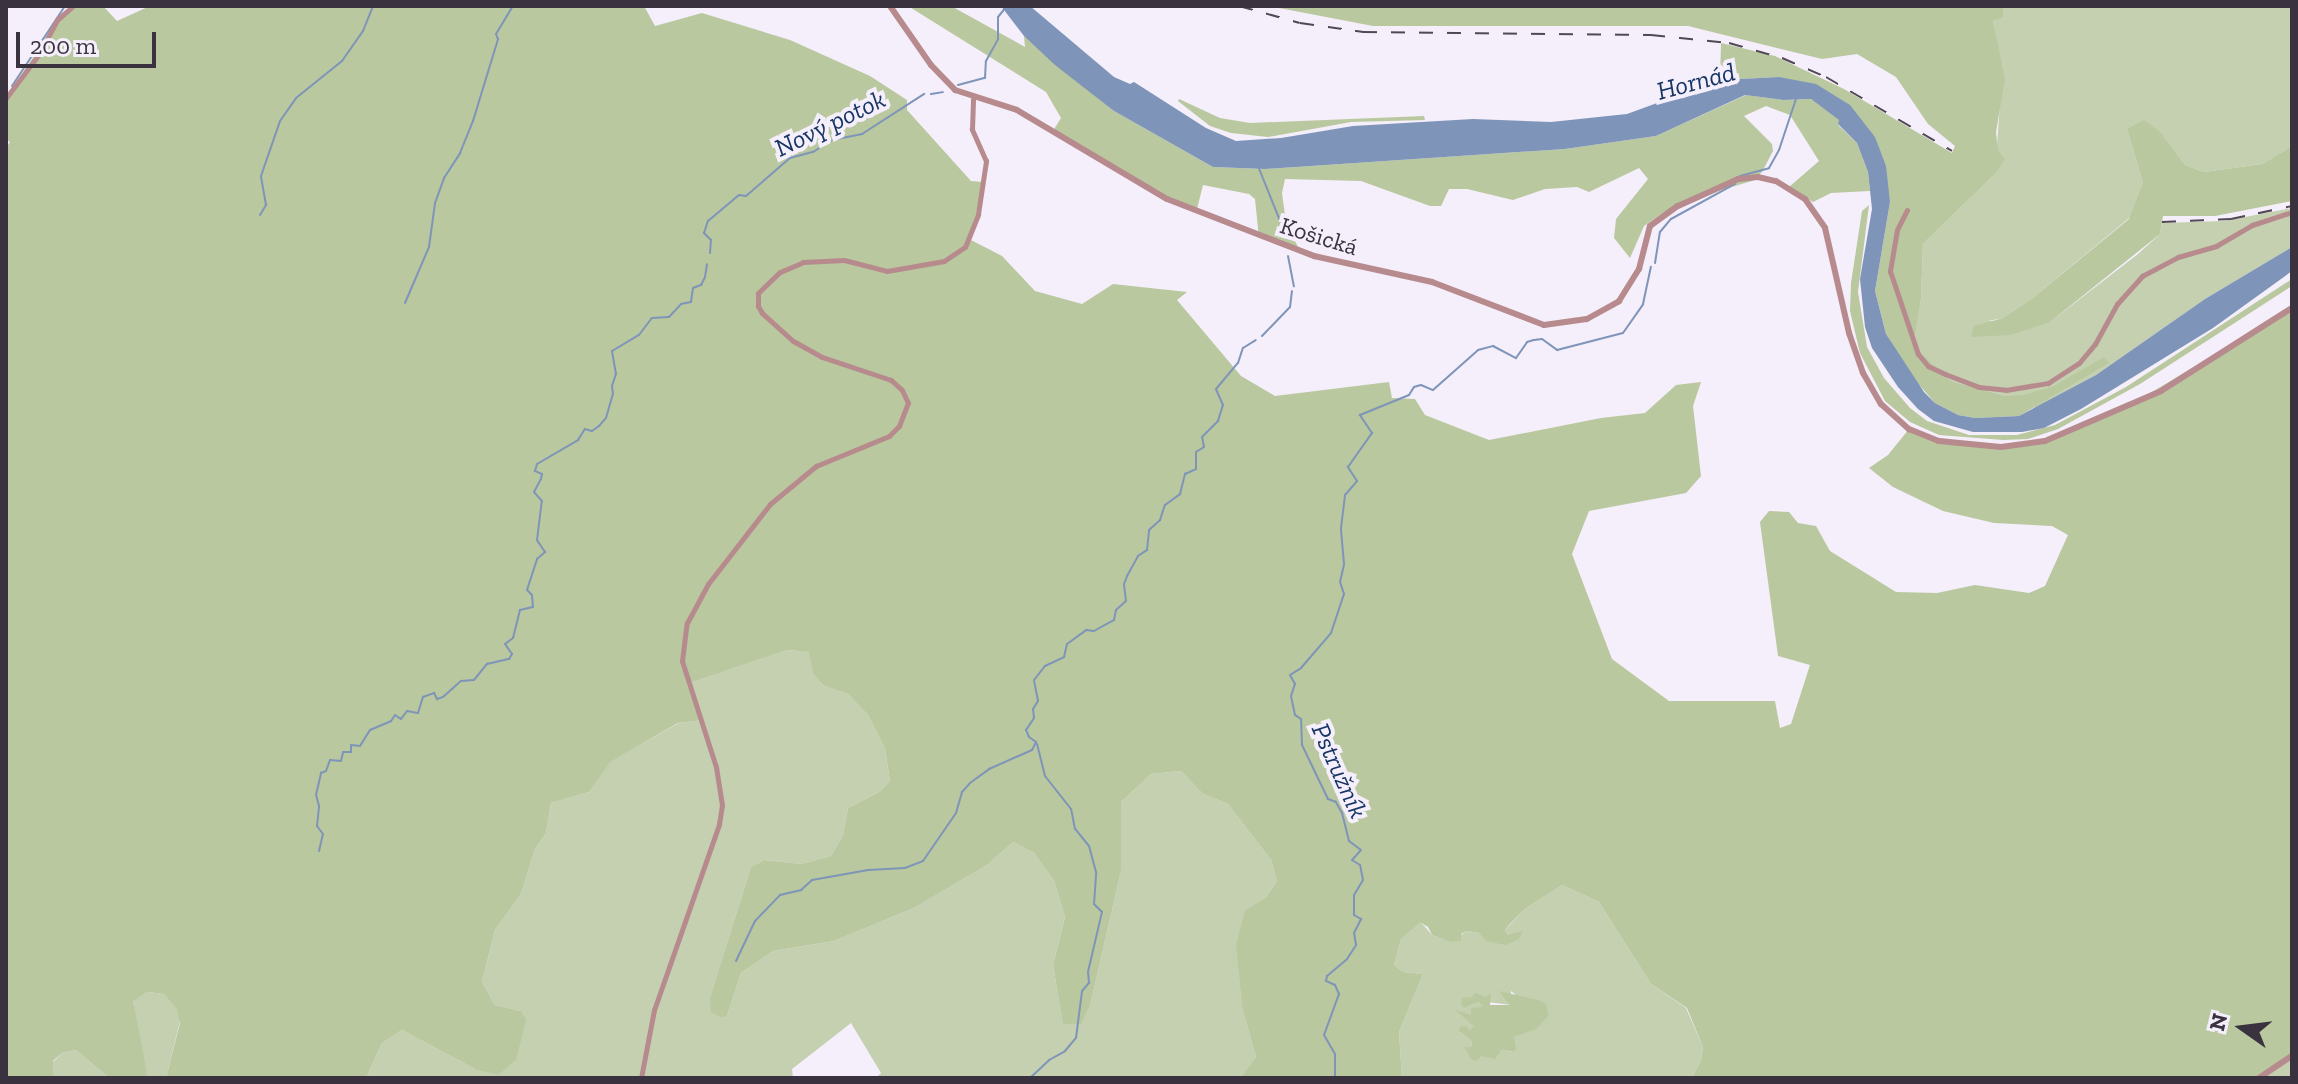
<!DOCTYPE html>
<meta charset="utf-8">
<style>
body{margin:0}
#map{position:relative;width:2298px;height:1084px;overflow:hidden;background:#f5eefb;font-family:"Zilla Slab",serif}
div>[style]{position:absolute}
.green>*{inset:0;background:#c4d0b0}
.forest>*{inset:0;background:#b9c89e}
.water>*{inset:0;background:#7e95b9}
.stream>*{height:2px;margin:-1px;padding:0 1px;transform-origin:1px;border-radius:1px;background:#7e95b9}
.minor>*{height:5px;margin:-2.5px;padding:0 2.5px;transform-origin:2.5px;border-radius:2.5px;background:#b78b8d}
.tertiary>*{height:6px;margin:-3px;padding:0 3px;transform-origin:3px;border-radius:3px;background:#b78b8d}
.rail>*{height:2px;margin-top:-1px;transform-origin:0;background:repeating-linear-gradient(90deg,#504855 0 14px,transparent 0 28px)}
span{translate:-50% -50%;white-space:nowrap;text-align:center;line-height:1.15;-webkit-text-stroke:8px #f5eefb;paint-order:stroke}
.street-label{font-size:24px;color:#3a323f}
.water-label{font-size:26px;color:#163564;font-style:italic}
.frame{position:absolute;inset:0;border:8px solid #3a323f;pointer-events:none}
.north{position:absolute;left:2202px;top:988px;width:80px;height:80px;-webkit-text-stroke:6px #f5eefb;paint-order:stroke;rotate:284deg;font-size:22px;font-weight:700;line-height:32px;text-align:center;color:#3a323f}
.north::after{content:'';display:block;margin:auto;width:28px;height:36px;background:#3a323f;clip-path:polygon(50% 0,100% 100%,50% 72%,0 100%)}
.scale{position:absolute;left:16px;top:32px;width:140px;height:36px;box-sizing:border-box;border:4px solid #3a323f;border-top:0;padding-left:10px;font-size:24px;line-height:28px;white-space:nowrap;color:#3a323f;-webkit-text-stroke:6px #f5eefb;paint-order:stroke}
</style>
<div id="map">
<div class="green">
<div style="clip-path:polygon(2003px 6px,2292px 6px,2292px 146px,2262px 164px,2204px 172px,2185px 165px,2160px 133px,2127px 129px,2143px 183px,2134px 214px,2034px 297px,2003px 318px,1988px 321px,2050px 322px,2138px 254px,2160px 234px,2162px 223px,2224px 221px,2292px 208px,2292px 247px,2205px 299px,2096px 375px,2035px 408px,2021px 400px,1951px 381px,1912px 346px,1921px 299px,1923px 244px,1995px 174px,2002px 75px,1993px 21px,2003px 14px)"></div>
<div style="clip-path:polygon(788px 650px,810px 652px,813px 674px,824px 686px,848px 694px,868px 715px,885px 749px,890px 781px,879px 792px,848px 808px,843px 835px,831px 856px,801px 864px,764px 860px,751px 867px,710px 997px,727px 1016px,741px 973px,773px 951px,834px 941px,914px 908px,987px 865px,1013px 842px,1034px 853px,1054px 881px,1065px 917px,1053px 965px,1063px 1023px,1091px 1002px,1121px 871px,1121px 802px,1151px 774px,1181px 771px,1203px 794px,1228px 804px,1271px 860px,1277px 881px,1266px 897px,1245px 910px,1243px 1011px,1256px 1057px,1240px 1078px,876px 1078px,881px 1073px,851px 1023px,792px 1069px,793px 1078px,366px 1078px,382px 1043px,402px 1030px,475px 1069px,521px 1011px,495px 1005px,482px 982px,495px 930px,521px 894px,535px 849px,546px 833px,551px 803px,589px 792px,609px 762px,679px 723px,702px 720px,687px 684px)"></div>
<div style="clip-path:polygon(evenodd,1562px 885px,1599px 902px,1651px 984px,1686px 1008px,1703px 1047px,1701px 1060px,1692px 1078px,1402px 1078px,1399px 1032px,1423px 974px,1403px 972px,1394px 965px,1401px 939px,1420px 921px,1432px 935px,1450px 942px,1467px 931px,1479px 933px,1485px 941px,1499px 942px,1508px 935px,1505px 930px,1525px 909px,1562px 885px,1511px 991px,1518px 997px,1545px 1004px,1549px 1016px,1536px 1028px,1514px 1037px,1512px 1052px,1502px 1048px,1480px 1056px,1471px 1047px,1472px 1042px,1460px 1032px,1471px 1031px,1474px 1026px,1484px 1007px,1480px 1001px,1511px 1005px,1511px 991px)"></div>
<div style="clip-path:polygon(147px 992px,164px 994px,182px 1013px,166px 1078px,148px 1078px,136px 1024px,133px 1000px)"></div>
<div style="clip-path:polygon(76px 1050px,109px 1078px,54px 1078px,53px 1062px,62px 1053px)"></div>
<div style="clip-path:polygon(2292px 1056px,2292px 1078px,2259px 1078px)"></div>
</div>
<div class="forest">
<div style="clip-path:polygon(74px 6px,103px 6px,117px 21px,150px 6px,644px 6px,655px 26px,702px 13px,790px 40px,870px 76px,907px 100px,907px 110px,971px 181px,983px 182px,971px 240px,1002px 256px,1035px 291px,1082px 304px,1113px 284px,1187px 292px,1177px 300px,1241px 376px,1275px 396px,1389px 382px,1392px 398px,1415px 399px,1425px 415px,1489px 440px,1601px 418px,1645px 413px,1676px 385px,1701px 382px,1693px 406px,1701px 476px,1686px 493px,1589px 511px,1572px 554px,1612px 659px,1669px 701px,1775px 701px,1780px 728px,1791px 724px,1810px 665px,1778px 656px,1760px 522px,1769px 511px,1789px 512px,1798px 523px,1816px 526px,1830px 551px,1896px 592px,1937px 593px,1975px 585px,2029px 593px,2045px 586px,2068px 535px,2052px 526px,1994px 523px,1943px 511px,1893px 487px,1869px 468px,1888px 455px,1909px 429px,1925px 436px,2001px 447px,2045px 441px,2127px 407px,2292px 308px,2292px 1056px,2259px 1078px,1692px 1078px,1701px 1060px,1703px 1047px,1687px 1008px,1651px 984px,1599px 902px,1562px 885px,1525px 909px,1509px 925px,1505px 930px,1508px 935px,1523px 931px,1519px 939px,1506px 945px,1485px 941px,1479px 933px,1467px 931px,1461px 934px,1461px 941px,1450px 942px,1432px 935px,1428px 927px,1420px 922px,1401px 939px,1394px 965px,1403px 972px,1423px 974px,1399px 1032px,1402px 1078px,1240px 1078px,1256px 1057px,1243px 1011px,1236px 945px,1245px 910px,1266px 897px,1277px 881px,1271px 860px,1228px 804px,1203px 794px,1181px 771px,1151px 774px,1121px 802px,1121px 871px,1091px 1002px,1081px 1024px,1063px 1024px,1053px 965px,1065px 917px,1054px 881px,1034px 853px,1013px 842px,987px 865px,914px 908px,834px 941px,773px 951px,741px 973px,727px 1016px,720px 1017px,711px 1012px,710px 997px,751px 867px,764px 860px,801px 864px,831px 856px,843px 835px,848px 808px,879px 792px,890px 781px,885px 749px,868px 715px,848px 694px,824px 686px,813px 674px,809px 652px,788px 650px,687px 684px,703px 720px,678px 723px,610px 762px,589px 792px,551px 803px,546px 833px,535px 849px,521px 894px,495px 930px,482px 982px,495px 1005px,521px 1011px,526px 1020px,516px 1060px,498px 1075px,475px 1069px,402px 1030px,382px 1043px,366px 1078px,166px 1078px,180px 1023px,177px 1009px,164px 994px,147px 992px,133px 1001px,148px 1078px,109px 1078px,76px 1050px,62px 1053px,53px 1061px,54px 1078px,6px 1078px,6px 148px,10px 142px,6px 139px,6px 98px,15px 91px,18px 80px,58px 20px)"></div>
<div style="clip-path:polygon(908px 6px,951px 6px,1025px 47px,1024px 36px,1114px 111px,1213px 167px,1265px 169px,1565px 149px,1656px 136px,1746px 95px,1783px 100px,1811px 99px,1840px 120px,1838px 125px,1857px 143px,1868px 172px,1870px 191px,1831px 193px,1813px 202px,1789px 187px,1819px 161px,1790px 115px,1766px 106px,1744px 116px,1772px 144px,1773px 151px,1762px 172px,1752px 181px,1697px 197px,1663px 213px,1644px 226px,1630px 258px,1614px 238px,1616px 219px,1648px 179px,1639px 168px,1589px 192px,1577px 187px,1545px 189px,1513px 200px,1467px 189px,1449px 189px,1441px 206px,1430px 206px,1361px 181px,1285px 179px,1282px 193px,1286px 223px,1300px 251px,1259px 238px,1255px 199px,1249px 194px,1203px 185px,1196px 213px,1053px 131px,1061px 118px,1046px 92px)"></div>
<div style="clip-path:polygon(1269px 6px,2003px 6px,2003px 17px,1993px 21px,2005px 79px,1996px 132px,1998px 151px,2005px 159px,1995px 174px,1923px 244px,1921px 299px,1913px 346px,1951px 381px,2006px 396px,2024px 395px,2054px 386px,2104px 357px,2109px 363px,2019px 416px,1975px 418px,1958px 415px,1935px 403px,1909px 373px,1886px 334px,1875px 291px,1890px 202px,1875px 137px,1779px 77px,1720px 80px,1721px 43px,1775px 56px,1844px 89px,1952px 153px,1955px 146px,1928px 124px,1896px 77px,1857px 54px,1822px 59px,1688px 26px,1373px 26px)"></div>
<div style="clip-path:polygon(1179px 99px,1220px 118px,1250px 123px,1424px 116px,1425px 120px,1351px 122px,1268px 137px,1231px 133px,1210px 126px,1178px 101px)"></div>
<div style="clip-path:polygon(2144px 120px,2160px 132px,2185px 165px,2204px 172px,2262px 164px,2292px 146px,2292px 201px,2215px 216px,2163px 216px,2160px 234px,2050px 322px,2010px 335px,1971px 337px,1974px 326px,2003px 318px,2034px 297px,2129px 219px,2143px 183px,2127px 129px)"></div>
<div style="clip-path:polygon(1869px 205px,1858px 292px,1867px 347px,1884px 378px,1910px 408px,1927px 421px,1969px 435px,2017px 435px,2055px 425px,2126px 387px,2292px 279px,2292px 286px,2140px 384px,2058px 429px,2028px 439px,2003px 440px,1939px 435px,1910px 422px,1885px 401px,1860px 353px,1850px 311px,1851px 283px,1862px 211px)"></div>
<div style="clip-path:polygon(1499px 991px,1538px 1000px,1546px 1004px,1549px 1016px,1536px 1029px,1514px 1037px,1516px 1049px,1513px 1052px,1502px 1049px,1495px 1059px,1481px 1056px,1477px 1061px,1472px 1060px,1464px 1047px,1471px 1047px,1472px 1042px,1459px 1031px,1460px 1027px,1467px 1026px,1469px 1031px,1474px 1026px,1455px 1010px,1471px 1015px,1471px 1008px,1483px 1007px,1479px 1001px,1464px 1008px,1461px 1003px,1462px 998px,1472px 997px,1475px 993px,1486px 997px,1491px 993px,1490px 1005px,1510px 1005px)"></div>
</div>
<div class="water">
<div style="clip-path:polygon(1001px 6px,1030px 6px,1114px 77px,1130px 84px,1134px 82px,1206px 128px,1236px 141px,1281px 138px,1353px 126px,1473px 119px,1551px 122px,1627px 114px,1720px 80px,1779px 77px,1816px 84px,1850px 105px,1875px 137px,1886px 166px,1890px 202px,1875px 291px,1886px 334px,1924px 392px,1935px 403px,1958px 415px,1975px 418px,2019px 416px,2096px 375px,2205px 299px,2292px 247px,2292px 271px,2213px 328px,2081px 409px,2044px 428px,2022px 432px,1973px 432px,1934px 421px,1918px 409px,1898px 387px,1872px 348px,1865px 327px,1860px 279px,1872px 209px,1868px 172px,1857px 143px,1838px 124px,1839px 120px,1811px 99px,1783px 100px,1745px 95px,1656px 136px,1565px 149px,1265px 169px,1213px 167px,1114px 111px,1055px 65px,1024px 36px)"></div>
</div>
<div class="stream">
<div style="left:958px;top:85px;width:28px;rotate:-15deg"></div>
<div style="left:985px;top:78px;width:17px;rotate:-87deg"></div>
<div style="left:986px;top:61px;width:25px;rotate:-61deg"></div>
<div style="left:998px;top:39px;width:22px;rotate:-90deg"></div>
<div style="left:998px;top:17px;width:14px;rotate:-51deg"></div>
<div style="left:12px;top:86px;width:96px;rotate:-56.5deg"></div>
<div style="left:931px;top:94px;width:12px;rotate:-9deg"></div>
<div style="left:1258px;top:166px;width:78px;rotate:68.1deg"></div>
<div style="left:1740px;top:176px;width:30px;rotate:-15deg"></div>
<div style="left:1769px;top:168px;width:21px;rotate:-61deg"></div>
<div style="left:1779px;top:150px;width:54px;rotate:-71.6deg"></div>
<div style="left:260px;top:215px;width:12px;rotate:-59deg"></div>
<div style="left:266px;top:205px;width:29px;rotate:-100deg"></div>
<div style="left:261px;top:176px;width:58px;rotate:-70.9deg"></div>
<div style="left:280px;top:121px;width:28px;rotate:-55deg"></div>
<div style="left:296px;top:98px;width:59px;rotate:-38.8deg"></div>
<div style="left:342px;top:61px;width:37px;rotate:-55deg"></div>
<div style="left:363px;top:31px;width:27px;rotate:-68deg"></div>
<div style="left:710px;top:253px;width:13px;rotate:-86deg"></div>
<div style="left:711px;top:240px;width:10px;rotate:-135deg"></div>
<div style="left:704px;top:233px;width:13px;rotate:-72deg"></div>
<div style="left:708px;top:221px;width:40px;rotate:-40deg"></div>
<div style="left:739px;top:195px;width:7px;rotate:8deg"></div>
<div style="left:746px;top:196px;width:58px;rotate:-40.8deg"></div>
<div style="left:790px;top:158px;width:24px;rotate:-15deg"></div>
<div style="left:813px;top:152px;width:22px;rotate:-32deg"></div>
<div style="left:832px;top:140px;width:31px;rotate:-11deg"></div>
<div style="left:862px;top:134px;width:74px;rotate:-32.8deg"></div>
<div style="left:1288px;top:256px;width:31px;rotate:79deg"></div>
<div style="left:1655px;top:263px;width:31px;rotate:-81deg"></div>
<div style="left:1660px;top:232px;width:17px;rotate:-50deg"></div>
<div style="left:1671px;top:219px;width:73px;rotate:-28.7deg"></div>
<div style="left:405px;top:303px;width:61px;rotate:-66.8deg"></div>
<div style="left:429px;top:247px;width:44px;rotate:-82.2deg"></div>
<div style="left:435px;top:203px;width:27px;rotate:-70deg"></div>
<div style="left:444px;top:178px;width:30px;rotate:-57deg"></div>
<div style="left:460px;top:153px;width:35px;rotate:-68deg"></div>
<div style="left:473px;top:121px;width:86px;rotate:-73deg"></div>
<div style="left:498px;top:39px;width:5px;rotate:-112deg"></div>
<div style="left:496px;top:34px;width:33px;rotate:-59deg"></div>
<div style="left:1262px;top:336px;width:40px;rotate:-46deg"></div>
<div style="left:1290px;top:307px;width:16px;rotate:-83deg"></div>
<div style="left:319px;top:851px;width:17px;rotate:-77deg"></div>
<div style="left:323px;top:834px;width:10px;rotate:-127deg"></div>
<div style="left:317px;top:826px;width:20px;rotate:-84deg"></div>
<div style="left:319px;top:806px;width:11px;rotate:-105deg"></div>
<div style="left:316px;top:795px;width:23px;rotate:-77deg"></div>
<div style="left:321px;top:773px;width:5px;rotate:-22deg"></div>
<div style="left:326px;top:771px;width:12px;rotate:-70deg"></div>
<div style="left:330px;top:760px;width:11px;rotate:5deg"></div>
<div style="left:341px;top:761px;width:9px;rotate:-77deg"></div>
<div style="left:343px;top:752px;width:8px"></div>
<div style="left:351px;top:752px;width:7px;rotate:-90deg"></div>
<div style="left:351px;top:745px;width:9px;rotate:6deg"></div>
<div style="left:360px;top:746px;width:19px;rotate:-58deg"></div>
<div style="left:370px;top:730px;width:23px;rotate:-23deg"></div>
<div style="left:391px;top:721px;width:7px;rotate:-56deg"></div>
<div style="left:395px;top:715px;width:7px;rotate:34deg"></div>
<div style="left:401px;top:719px;width:10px;rotate:-53deg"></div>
<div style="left:407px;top:711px;width:11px;rotate:10deg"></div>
<div style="left:418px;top:713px;width:17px;rotate:-73deg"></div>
<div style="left:423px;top:697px;width:12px;rotate:-20deg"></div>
<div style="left:434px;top:693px;width:7px;rotate:63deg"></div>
<div style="left:437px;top:699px;width:6px;rotate:-18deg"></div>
<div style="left:443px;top:697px;width:24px;rotate:-42deg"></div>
<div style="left:461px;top:681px;width:13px;rotate:-4deg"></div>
<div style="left:474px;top:680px;width:21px;rotate:-51deg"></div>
<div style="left:487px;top:664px;width:23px;rotate:-13deg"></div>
<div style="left:509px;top:659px;width:6px;rotate:-59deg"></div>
<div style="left:512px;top:654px;width:12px;rotate:-125deg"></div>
<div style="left:505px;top:644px;width:10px;rotate:-37deg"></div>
<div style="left:513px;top:638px;width:29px;rotate:-76deg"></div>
<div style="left:520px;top:610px;width:13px;rotate:-13deg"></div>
<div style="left:533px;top:607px;width:12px;rotate:-95deg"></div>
<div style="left:532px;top:595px;width:7px;rotate:-135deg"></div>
<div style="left:527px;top:590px;width:33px;rotate:-72deg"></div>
<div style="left:537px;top:559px;width:11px;rotate:-41deg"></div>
<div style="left:545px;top:552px;width:14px;rotate:-124deg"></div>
<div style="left:537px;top:540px;width:39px;rotate:-83deg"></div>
<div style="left:542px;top:501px;width:12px;rotate:-132deg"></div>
<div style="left:534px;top:492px;width:15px;rotate:-62deg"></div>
<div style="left:541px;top:479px;width:5px;rotate:-79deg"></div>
<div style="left:542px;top:474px;width:8px;rotate:-157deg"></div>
<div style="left:535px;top:471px;width:7px;rotate:-74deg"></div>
<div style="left:537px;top:464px;width:48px;rotate:-30.3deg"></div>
<div style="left:578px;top:440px;width:13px;rotate:-58deg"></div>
<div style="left:585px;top:429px;width:7px;rotate:16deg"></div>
<div style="left:592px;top:431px;width:9px;rotate:-36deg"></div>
<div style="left:599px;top:426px;width:11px;rotate:-49deg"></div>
<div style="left:606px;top:418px;width:25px;rotate:-74deg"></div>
<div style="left:613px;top:394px;width:8px;rotate:-97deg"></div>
<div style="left:612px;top:386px;width:13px;rotate:-72deg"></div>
<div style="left:616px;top:374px;width:23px;rotate:-100deg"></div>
<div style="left:612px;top:351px;width:31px;rotate:-31deg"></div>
<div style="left:639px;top:335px;width:21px;rotate:-53deg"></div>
<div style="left:652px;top:318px;width:17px;rotate:-3deg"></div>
<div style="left:669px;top:317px;width:18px;rotate:-47deg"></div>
<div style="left:681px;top:304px;width:10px;rotate:-11deg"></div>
<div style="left:691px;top:302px;width:14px;rotate:-82deg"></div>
<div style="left:693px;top:288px;width:9px;rotate:-21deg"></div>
<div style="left:701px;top:285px;width:9px;rotate:-63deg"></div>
<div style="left:705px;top:277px;width:13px;rotate:-81deg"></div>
<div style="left:736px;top:961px;width:44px;rotate:-64.6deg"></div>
<div style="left:755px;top:921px;width:36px;rotate:-46deg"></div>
<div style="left:780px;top:895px;width:22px;rotate:-13deg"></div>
<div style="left:801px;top:890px;width:15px;rotate:-42deg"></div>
<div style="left:812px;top:880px;width:57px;rotate:-10.1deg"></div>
<div style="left:868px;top:870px;width:37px;rotate:-3deg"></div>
<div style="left:905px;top:868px;width:19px;rotate:-21deg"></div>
<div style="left:923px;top:861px;width:58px;rotate:-55.5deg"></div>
<div style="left:956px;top:813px;width:22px;rotate:-74deg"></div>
<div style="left:962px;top:792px;width:12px;rotate:-48deg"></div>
<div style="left:970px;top:783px;width:24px;rotate:-36deg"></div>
<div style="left:989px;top:769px;width:47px;rotate:-23.8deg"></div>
<div style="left:1032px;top:750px;width:9px;rotate:-63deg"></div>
<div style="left:1036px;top:742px;width:9px;rotate:-144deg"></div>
<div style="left:1029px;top:737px;width:8px;rotate:-113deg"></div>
<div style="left:1026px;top:730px;width:14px;rotate:-56deg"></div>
<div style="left:1034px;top:718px;width:9px;rotate:-96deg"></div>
<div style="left:1033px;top:709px;width:9px;rotate:-58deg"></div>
<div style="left:1038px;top:701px;width:21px;rotate:-101deg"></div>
<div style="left:1034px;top:680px;width:18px;rotate:-52deg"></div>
<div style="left:1045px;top:666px;width:21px;rotate:-25deg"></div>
<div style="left:1064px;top:657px;width:13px;rotate:-77deg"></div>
<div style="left:1067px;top:644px;width:24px;rotate:-36deg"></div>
<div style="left:1086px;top:630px;width:8px;rotate:7deg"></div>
<div style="left:1094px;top:631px;width:23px;rotate:-29deg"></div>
<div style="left:1114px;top:620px;width:10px;rotate:-79deg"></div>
<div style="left:1116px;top:610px;width:13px;rotate:-42deg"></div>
<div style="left:1126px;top:601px;width:17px;rotate:-97deg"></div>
<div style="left:1124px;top:584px;width:9px;rotate:-69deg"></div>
<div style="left:1127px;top:576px;width:23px;rotate:-61deg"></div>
<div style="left:1138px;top:556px;width:11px;rotate:-34deg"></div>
<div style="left:1147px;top:550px;width:20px;rotate:-84deg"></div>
<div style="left:1149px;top:530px;width:15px;rotate:-42deg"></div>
<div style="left:1160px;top:520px;width:16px;rotate:-72deg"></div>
<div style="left:1165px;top:505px;width:19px;rotate:-36deg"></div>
<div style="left:1180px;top:494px;width:21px;rotate:-76deg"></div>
<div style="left:1185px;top:474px;width:12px;rotate:-24deg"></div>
<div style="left:1196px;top:469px;width:17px;rotate:-90deg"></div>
<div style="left:1196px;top:452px;width:9px;rotate:-32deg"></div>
<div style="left:1204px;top:447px;width:10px;rotate:-101deg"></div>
<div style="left:1202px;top:437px;width:23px;rotate:-45deg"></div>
<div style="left:1218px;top:421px;width:17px;rotate:-73deg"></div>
<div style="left:1223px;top:405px;width:17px;rotate:-114deg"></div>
<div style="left:1216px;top:389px;width:34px;rotate:-50deg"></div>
<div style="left:1238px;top:363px;width:16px;rotate:-72deg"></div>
<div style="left:1243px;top:348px;width:15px;rotate:-32deg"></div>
<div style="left:1030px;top:1078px;width:26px;rotate:-43deg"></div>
<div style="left:1049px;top:1060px;width:18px;rotate:-29deg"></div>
<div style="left:1065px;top:1051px;width:17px;rotate:-50deg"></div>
<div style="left:1076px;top:1038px;width:47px;rotate:-82.7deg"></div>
<div style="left:1082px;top:991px;width:11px;rotate:-49deg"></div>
<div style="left:1089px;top:983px;width:11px;rotate:-95deg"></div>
<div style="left:1088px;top:972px;width:62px;rotate:-76.9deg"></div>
<div style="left:1102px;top:912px;width:11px;rotate:-135deg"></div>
<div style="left:1094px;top:904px;width:32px;rotate:-86deg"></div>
<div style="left:1096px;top:872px;width:27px;rotate:-105deg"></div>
<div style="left:1089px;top:846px;width:22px;rotate:-129deg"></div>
<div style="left:1075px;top:829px;width:20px;rotate:-101deg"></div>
<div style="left:1071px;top:809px;width:42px;rotate:-128.2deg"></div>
<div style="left:1045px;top:776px;width:33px;rotate:-104deg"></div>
<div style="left:1335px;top:1078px;width:24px;rotate:-90deg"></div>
<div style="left:1335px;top:1054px;width:22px;rotate:-120deg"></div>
<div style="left:1324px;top:1035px;width:44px;rotate:-69.9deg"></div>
<div style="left:1339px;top:994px;width:10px;rotate:-114deg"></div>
<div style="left:1335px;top:985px;width:10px;rotate:-156deg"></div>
<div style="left:1326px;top:981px;width:5px;rotate:-79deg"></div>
<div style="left:1327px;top:976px;width:26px;rotate:-40deg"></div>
<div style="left:1347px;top:959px;width:17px;rotate:-57deg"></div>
<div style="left:1356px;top:945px;width:12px;rotate:-99deg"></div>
<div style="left:1354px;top:933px;width:16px;rotate:-63deg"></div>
<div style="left:1361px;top:919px;width:8px;rotate:-150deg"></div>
<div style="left:1354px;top:915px;width:20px;rotate:-90deg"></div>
<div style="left:1354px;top:895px;width:17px;rotate:-59deg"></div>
<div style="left:1363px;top:880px;width:15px;rotate:-101deg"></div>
<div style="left:1360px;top:865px;width:9px;rotate:-148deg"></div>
<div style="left:1352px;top:860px;width:13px;rotate:-48deg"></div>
<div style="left:1361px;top:850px;width:15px;rotate:-143deg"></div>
<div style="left:1349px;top:841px;width:29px;rotate:-104deg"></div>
<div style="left:1342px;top:813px;width:13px;rotate:-119deg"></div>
<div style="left:1336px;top:802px;width:9px;rotate:-159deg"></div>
<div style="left:1328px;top:799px;width:60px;rotate:-115.7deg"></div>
<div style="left:1302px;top:745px;width:26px;rotate:-92deg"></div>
<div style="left:1301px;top:719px;width:7px;rotate:-146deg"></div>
<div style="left:1295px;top:715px;width:19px;rotate:-102deg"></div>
<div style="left:1291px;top:696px;width:13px;rotate:-72deg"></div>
<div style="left:1295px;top:684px;width:10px;rotate:-119deg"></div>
<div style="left:1290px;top:675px;width:13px;rotate:-32deg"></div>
<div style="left:1301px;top:668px;width:46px;rotate:-49.4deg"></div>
<div style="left:1331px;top:633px;width:41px;rotate:-71.6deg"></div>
<div style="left:1344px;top:594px;width:13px;rotate:-108deg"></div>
<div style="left:1340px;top:582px;width:18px;rotate:-77deg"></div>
<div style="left:1344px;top:564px;width:36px;rotate:-95deg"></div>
<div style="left:1341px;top:528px;width:33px;rotate:-83deg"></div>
<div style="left:1345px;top:495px;width:18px;rotate:-49deg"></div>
<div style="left:1357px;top:481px;width:17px;rotate:-123deg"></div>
<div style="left:1348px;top:467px;width:42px;rotate:-54.8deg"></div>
<div style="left:1372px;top:433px;width:22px;rotate:-124deg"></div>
<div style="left:1360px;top:415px;width:53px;rotate:-22.2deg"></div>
<div style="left:1409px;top:395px;width:9px;rotate:-58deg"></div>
<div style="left:1414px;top:387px;width:7px;rotate:-16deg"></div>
<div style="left:1421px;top:385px;width:13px;rotate:23deg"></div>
<div style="left:1433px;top:390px;width:60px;rotate:-41.6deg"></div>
<div style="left:1478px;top:350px;width:16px;rotate:-15deg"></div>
<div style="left:1493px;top:346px;width:26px;rotate:28deg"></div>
<div style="left:1516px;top:358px;width:19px;rotate:-55deg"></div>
<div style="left:1527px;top:342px;width:7px;rotate:-16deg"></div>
<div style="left:1534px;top:340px;width:8px;rotate:-7deg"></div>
<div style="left:1542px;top:339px;width:19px;rotate:36deg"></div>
<div style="left:1557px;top:350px;width:68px;rotate:-14.4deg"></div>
<div style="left:1623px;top:333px;width:35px;rotate:-55deg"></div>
<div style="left:1643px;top:304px;width:38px;rotate:-78deg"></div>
</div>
<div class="minor">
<div style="left:6px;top:98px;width:55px;rotate:-53.1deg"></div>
<div style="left:39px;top:54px;width:40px;rotate:-62deg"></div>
<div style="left:58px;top:19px;width:20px;rotate:-41deg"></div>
<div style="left:1907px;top:210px;width:22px;rotate:117deg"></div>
<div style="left:1897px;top:230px;width:42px;rotate:99.7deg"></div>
<div style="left:1890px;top:271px;width:88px;rotate:71.4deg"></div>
<div style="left:1918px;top:354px;width:16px;rotate:50deg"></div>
<div style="left:1928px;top:366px;width:19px;rotate:25deg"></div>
<div style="left:1945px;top:374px;width:36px;rotate:21deg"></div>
<div style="left:1979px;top:387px;width:27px;rotate:6deg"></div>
<div style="left:2006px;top:390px;width:43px;rotate:-9.5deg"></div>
<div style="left:2048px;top:383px;width:37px;rotate:-33deg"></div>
<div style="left:2079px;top:363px;width:25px;rotate:-50deg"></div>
<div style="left:2095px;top:344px;width:46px;rotate:-61.2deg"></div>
<div style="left:2117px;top:304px;width:38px;rotate:-48deg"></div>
<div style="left:2142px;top:276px;width:41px;rotate:-27.8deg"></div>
<div style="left:2178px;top:257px;width:40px;rotate:-16deg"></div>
<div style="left:2216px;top:246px;width:42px;rotate:-30.3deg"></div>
<div style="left:2252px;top:225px;width:42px;rotate:-18deg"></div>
<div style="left:641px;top:1078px;width:69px;rotate:-79.2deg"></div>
<div style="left:654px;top:1010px;width:197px;rotate:-70.7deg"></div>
<div style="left:719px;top:824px;width:19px;rotate:-81deg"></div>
<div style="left:722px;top:805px;width:38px;rotate:-99deg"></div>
<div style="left:716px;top:767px;width:111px;rotate:-107.8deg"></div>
<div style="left:682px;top:661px;width:38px;rotate:-83deg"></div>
<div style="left:687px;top:623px;width:44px;rotate:-61.7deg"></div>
<div style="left:708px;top:584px;width:101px;rotate:-52.2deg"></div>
<div style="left:770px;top:504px;width:60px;rotate:-39.6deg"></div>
<div style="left:816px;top:466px;width:79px;rotate:-22.3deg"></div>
<div style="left:889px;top:436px;width:14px;rotate:-45deg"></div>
<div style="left:899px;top:426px;width:25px;rotate:-69deg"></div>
<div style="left:908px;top:403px;width:14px;rotate:-115deg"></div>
<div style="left:902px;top:390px;width:15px;rotate:-138deg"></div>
<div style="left:891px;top:380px;width:73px;rotate:-161.6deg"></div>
<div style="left:822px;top:357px;width:33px;rotate:-151deg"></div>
<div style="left:793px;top:341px;width:42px;rotate:-137.9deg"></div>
<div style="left:762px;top:313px;width:8px;rotate:-120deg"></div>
<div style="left:758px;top:306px;width:13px;rotate:-90deg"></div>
<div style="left:758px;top:293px;width:30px;rotate:-44deg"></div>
<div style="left:780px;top:272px;width:25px;rotate:-23deg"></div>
<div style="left:803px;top:262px;width:41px;rotate:-2.8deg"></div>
<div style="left:844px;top:260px;width:44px;rotate:14.3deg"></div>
<div style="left:887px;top:271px;width:58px;rotate:-10deg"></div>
<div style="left:944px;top:261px;width:25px;rotate:-34deg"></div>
<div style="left:965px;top:247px;width:35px;rotate:-68deg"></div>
<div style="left:978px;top:214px;width:54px;rotate:-81.4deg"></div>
<div style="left:986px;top:161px;width:35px;rotate:-114deg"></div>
<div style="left:972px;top:129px;width:30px;rotate:-88deg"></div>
</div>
<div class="tertiary">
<div style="left:890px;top:6px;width:72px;rotate:55.2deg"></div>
<div style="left:931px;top:65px;width:35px;rotate:46deg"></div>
<div style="left:955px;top:90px;width:65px;rotate:17.9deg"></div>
<div style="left:1017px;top:110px;width:174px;rotate:30.7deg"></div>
<div style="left:1167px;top:199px;width:158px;rotate:21.2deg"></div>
<div style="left:1314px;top:256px;width:121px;rotate:12.4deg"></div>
<div style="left:1432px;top:282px;width:120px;rotate:21deg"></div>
<div style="left:1544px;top:325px;width:43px;rotate:-7.9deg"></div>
<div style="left:1587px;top:319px;width:37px;rotate:-29deg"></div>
<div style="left:1619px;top:301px;width:38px;rotate:-58deg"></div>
<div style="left:1639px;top:269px;width:44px;rotate:-75.7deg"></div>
<div style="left:1650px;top:226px;width:34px;rotate:-36deg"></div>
<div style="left:1678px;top:206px;width:66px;rotate:-24.2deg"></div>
<div style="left:1738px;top:179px;width:20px;rotate:-6deg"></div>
<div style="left:1758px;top:177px;width:18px;rotate:13deg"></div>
<div style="left:1776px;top:181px;width:34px;rotate:32deg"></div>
<div style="left:1805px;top:199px;width:35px;rotate:55deg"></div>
<div style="left:1825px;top:228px;width:108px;rotate:77.1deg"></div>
<div style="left:1849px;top:333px;width:42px;rotate:70.7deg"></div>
<div style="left:1863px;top:373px;width:36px;rotate:60deg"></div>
<div style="left:1881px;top:404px;width:38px;rotate:42deg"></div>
<div style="left:1909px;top:429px;width:32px;rotate:22deg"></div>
<div style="left:1939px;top:441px;width:62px;rotate:5.5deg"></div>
<div style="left:2001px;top:447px;width:44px;rotate:-7.8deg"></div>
<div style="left:2045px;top:441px;width:126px;rotate:-23.3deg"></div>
<div style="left:2161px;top:391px;width:155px;rotate:-32.4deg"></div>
<div style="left:2259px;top:1078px;width:40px;rotate:-34deg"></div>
</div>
<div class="rail">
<div style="left:1239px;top:6px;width:63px;rotate:15.6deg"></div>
<div style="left:1300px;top:23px;width:64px;rotate:8.1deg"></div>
<div style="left:1363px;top:32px;width:288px;rotate:0.6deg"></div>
<div style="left:1651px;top:35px;width:78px;rotate:5.9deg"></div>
<div style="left:1729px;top:43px;width:55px;rotate:15.8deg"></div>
<div style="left:1782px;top:58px;width:48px;rotate:23.4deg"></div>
<div style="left:1826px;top:77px;width:146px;rotate:30.4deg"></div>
<div style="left:2162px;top:222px;width:69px;rotate:-2.5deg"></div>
<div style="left:2231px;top:219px;width:62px;rotate:-12deg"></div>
</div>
<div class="street-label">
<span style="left:1319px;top:236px;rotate:17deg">Košická</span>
</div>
<div class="water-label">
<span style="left:1696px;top:82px;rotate:-15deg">Hornád</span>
<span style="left:830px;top:124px;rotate:-26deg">Nový potok</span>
<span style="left:1339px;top:771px;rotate:66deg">Pstružník</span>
</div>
<div class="frame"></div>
<div class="north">N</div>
<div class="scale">200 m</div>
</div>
